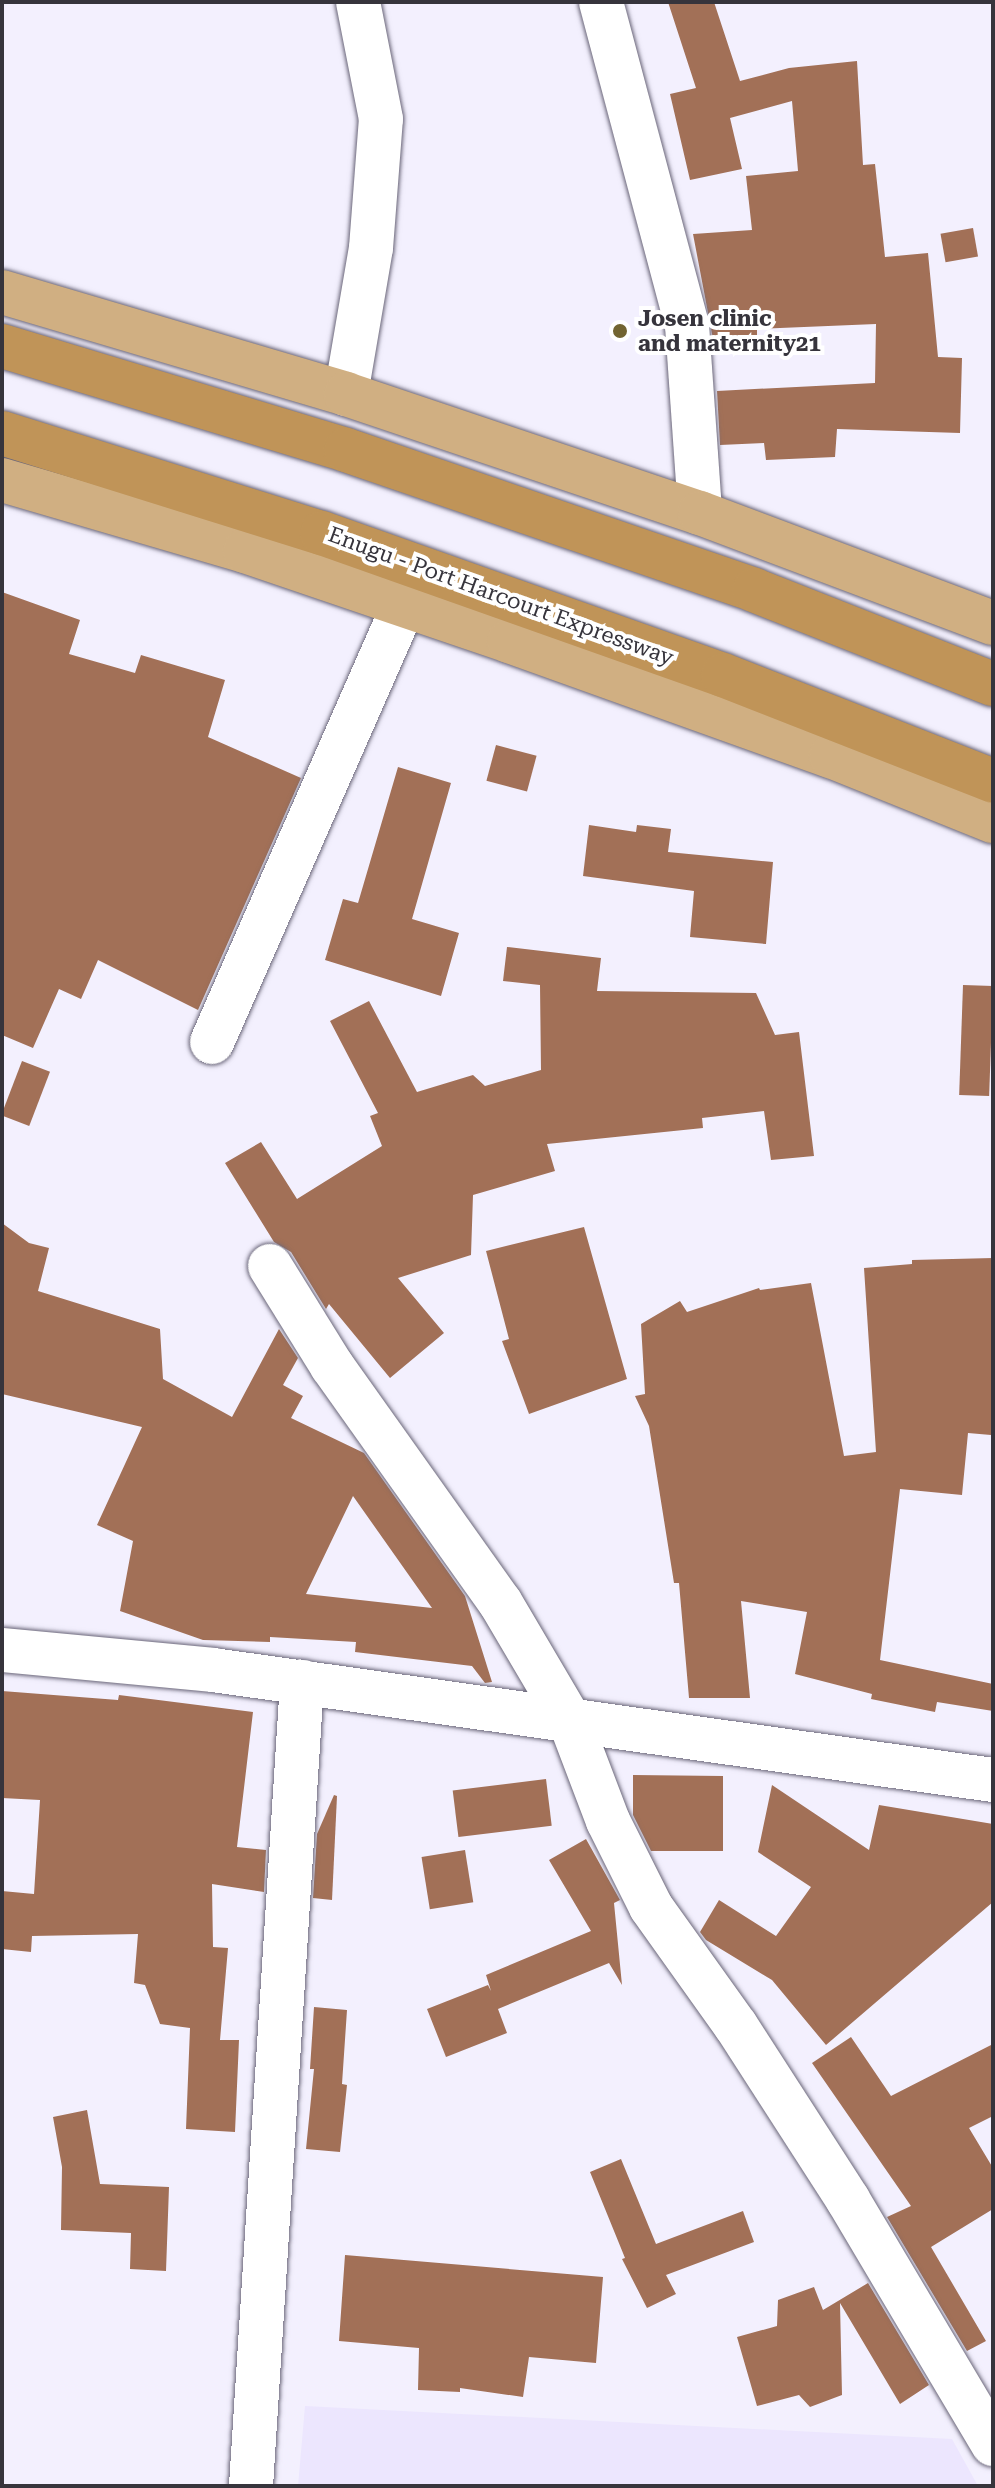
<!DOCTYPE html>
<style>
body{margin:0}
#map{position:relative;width:995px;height:2488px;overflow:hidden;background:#f3f0fe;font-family:"Roboto Serif",serif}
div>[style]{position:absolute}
.built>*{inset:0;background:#ece6fe}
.building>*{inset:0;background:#a27057;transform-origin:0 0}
.roads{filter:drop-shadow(0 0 2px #6a6679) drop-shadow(0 0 2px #6a6679)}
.minor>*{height:44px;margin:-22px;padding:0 22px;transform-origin:22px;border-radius:22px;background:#fff}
.primary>*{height:44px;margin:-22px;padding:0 22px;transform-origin:22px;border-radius:22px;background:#d0af82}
.trunk>*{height:44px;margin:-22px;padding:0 22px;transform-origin:22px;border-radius:22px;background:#c09458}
.dots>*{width:22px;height:22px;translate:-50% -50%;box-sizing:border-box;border:4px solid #fff;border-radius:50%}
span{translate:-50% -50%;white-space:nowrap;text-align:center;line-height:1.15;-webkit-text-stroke:8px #fff;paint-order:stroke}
.poi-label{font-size:22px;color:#36343c;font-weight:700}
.left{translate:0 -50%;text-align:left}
.street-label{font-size:22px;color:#36343c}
.frame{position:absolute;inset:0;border:4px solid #36343c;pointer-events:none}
</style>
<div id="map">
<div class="built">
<div style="clip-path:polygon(305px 2406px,952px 2439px,978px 2486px,298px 2486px)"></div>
</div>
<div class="building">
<div style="clip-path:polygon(668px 2px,714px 2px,740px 81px,789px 68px,857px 61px,863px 165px,875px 164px,885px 257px,928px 253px,938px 357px,962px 358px,960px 433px,837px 429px,835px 457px,766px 460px,764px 443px,720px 445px,717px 391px,875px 383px,876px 324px,757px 329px,757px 335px,713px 339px,693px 234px,752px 230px,746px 176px,798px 171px,792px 101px,730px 118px,742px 169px,690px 180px,670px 94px,696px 88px)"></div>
<div style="left:973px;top:228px;width:29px;height:33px;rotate:80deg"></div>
<div style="clip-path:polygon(2px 592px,80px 620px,69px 654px,135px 673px,141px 655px,225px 680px,208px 737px,301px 778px,198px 1010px,98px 960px,81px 999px,59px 989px,33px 1048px,2px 1035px)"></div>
<div style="left:496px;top:745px;width:42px;height:37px;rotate:15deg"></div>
<div style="clip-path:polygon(398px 767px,451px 783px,412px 919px,459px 933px,441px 996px,325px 960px,343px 899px,358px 903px)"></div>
<div style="clip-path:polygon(589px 825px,636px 832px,637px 825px,671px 829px,668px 852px,773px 862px,766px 944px,690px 937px,694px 891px,583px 876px)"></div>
<div style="clip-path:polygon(507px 947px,601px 958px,597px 991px,756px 993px,775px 1035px,799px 1032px,814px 1156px,771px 1160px,764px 1111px,702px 1118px,703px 1128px,547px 1144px,555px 1171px,473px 1195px,471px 1255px,398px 1278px,444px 1333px,390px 1378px,329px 1304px,326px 1309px,291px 1252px,274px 1242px,225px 1163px,261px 1142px,297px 1199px,382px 1146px,370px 1116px,378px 1113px,330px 1021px,369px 1001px,417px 1092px,473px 1075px,485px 1086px,541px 1070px,540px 985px,503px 981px)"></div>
<div style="left:963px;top:985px;width:30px;height:110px;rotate:2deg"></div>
<div style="left:22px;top:1061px;width:30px;height:58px;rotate:21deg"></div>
<div style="clip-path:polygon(evenodd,2px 1223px,29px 1243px,49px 1248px,38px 1291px,160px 1329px,163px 1379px,232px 1417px,279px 1329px,298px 1358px,283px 1385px,303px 1396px,291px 1418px,364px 1453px,465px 1596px,492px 1682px,485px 1683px,472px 1666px,355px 1652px,356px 1642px,270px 1637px,270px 1642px,203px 1640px,120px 1611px,133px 1541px,97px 1525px,142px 1427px,2px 1394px,2px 1223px,353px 1496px,432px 1608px,306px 1594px,353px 1496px)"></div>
<div style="clip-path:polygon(584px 1227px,627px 1379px,529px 1414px,502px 1341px,509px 1339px,486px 1251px)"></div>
<div style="clip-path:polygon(993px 1258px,991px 1435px,968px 1433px,962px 1495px,900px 1489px,880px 1660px,993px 1684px,993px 1711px,937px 1702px,935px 1712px,871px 1699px,872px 1694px,795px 1674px,807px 1612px,741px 1601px,750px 1698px,689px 1698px,679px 1583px,674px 1583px,649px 1426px,635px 1396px,645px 1394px,641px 1324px,680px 1301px,687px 1312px,759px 1288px,760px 1290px,811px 1283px,844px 1456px,876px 1452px,864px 1268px,912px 1264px,912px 1260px)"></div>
<div style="clip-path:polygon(2px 1691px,118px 1700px,119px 1695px,253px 1712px,237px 1847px,266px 1850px,264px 1892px,212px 1884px,213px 1947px,228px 1948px,220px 2040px,239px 2040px,235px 2132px,186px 2129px,190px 2028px,160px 2024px,145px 1985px,134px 1983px,138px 1934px,32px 1936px,31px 1952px,2px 1949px,2px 1891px,34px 1894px,40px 1800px,2px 1798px)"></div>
<div style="clip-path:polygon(633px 1775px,723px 1776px,723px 1851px,651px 1851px,633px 1815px)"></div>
<div style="left:546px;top:1779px;width:47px;height:94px;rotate:83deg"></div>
<div style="clip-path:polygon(772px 1785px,869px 1850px,879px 1805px,993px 1824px,993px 1902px,826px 2045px,772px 1980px,706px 1940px,700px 1932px,719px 1900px,776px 1936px,811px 1887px,758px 1852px)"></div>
<div style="clip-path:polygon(334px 1795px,337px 1796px,332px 1900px,313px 1898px,317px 1834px)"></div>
<div style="clip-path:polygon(586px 1839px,620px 1900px,614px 1903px,622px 1985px,609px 1963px,498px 2009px,507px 2033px,446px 2057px,427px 2009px,488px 1985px,491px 1991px,486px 1975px,591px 1931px,549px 1860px)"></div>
<div style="left:465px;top:1850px;width:53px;height:44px;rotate:81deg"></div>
<div style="clip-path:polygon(314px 2007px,347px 2010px,342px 2084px,347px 2085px,340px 2152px,306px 2149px,314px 2069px,310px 2069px)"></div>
<div style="clip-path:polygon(851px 2037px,891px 2096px,993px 2044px,993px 2116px,969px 2128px,993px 2168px,993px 2209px,931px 2247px,986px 2341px,967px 2351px,887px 2217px,911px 2206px,812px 2063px)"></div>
<div style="clip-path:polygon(87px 2110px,100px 2184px,169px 2187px,166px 2271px,130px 2269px,131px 2233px,61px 2230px,62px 2167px,53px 2117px)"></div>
<div style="clip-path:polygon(621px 2159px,656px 2244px,743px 2211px,754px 2242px,666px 2275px,676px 2294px,647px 2308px,622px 2259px,625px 2258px,590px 2172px)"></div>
<div style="clip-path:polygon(345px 2255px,603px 2277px,596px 2363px,529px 2357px,523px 2397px,460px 2388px,460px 2392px,418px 2390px,419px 2348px,339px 2341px)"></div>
<div style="clip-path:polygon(868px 2283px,929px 2385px,900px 2404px,840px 2303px,842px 2395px,810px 2407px,799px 2395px,757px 2406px,737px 2337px,777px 2326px,778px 2300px,814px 2287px,823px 2310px)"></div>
</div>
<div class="roads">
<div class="minor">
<div style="left:601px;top:2px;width:334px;rotate:75.1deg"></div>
<div style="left:687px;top:325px;width:188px;rotate:86deg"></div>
<div style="left:346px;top:394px;width:148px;rotate:-80.3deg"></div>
<div style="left:371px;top:248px;width:129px;rotate:-85.6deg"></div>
<div style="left:381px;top:119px;width:119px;rotate:-101.1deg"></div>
<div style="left:212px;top:1042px;width:477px;rotate:-66.3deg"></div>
<div style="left:270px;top:1266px;width:118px;rotate:58.2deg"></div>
<div style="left:332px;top:1366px;width:290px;rotate:54.6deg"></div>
<div style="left:500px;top:1602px;width:138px;rotate:59.5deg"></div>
<div style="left:570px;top:1721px;width:107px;rotate:69.2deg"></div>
<div style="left:608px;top:1821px;width:96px;rotate:63.4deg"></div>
<div style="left:651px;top:1907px;width:146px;rotate:54.5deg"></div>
<div style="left:736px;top:2026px;width:207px;rotate:57.2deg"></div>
<div style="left:848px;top:2200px;width:284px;rotate:59.3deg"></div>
<div style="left:2px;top:1650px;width:212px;rotate:5.4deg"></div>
<div style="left:213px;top:1670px;width:788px;rotate:8.03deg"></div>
<div style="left:251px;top:2486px;width:806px;rotate:-86.37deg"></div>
</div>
<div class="primary">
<div style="left:2px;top:292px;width:359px;rotate:16.5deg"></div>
<div style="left:346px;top:394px;width:373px;rotate:18.6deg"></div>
<div style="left:700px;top:513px;width:313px;rotate:20.6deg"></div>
<div style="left:2px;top:480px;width:253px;rotate:16.3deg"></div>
<div style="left:245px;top:551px;width:279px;rotate:18.8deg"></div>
<div style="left:509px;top:641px;width:342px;rotate:19.7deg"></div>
<div style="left:831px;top:756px;width:175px;rotate:21.9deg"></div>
</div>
<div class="trunk">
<div style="left:2px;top:346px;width:359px;rotate:16.8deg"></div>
<div style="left:346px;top:450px;width:431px;rotate:18.9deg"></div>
<div style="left:754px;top:590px;width:257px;rotate:21.5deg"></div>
<div style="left:2px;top:433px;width:335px;rotate:17.4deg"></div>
<div style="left:322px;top:533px;width:425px;rotate:19.5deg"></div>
<div style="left:723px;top:675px;width:290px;rotate:21.4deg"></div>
</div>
</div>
<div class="dots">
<div style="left:620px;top:331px;background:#726431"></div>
</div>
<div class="poi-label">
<span class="left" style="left:638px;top:331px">Josen clinic<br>and maternity21</span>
</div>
<div class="street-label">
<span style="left:501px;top:596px;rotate:20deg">Enugu - Port Harcourt Expressway</span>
</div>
<div class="frame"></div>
</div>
